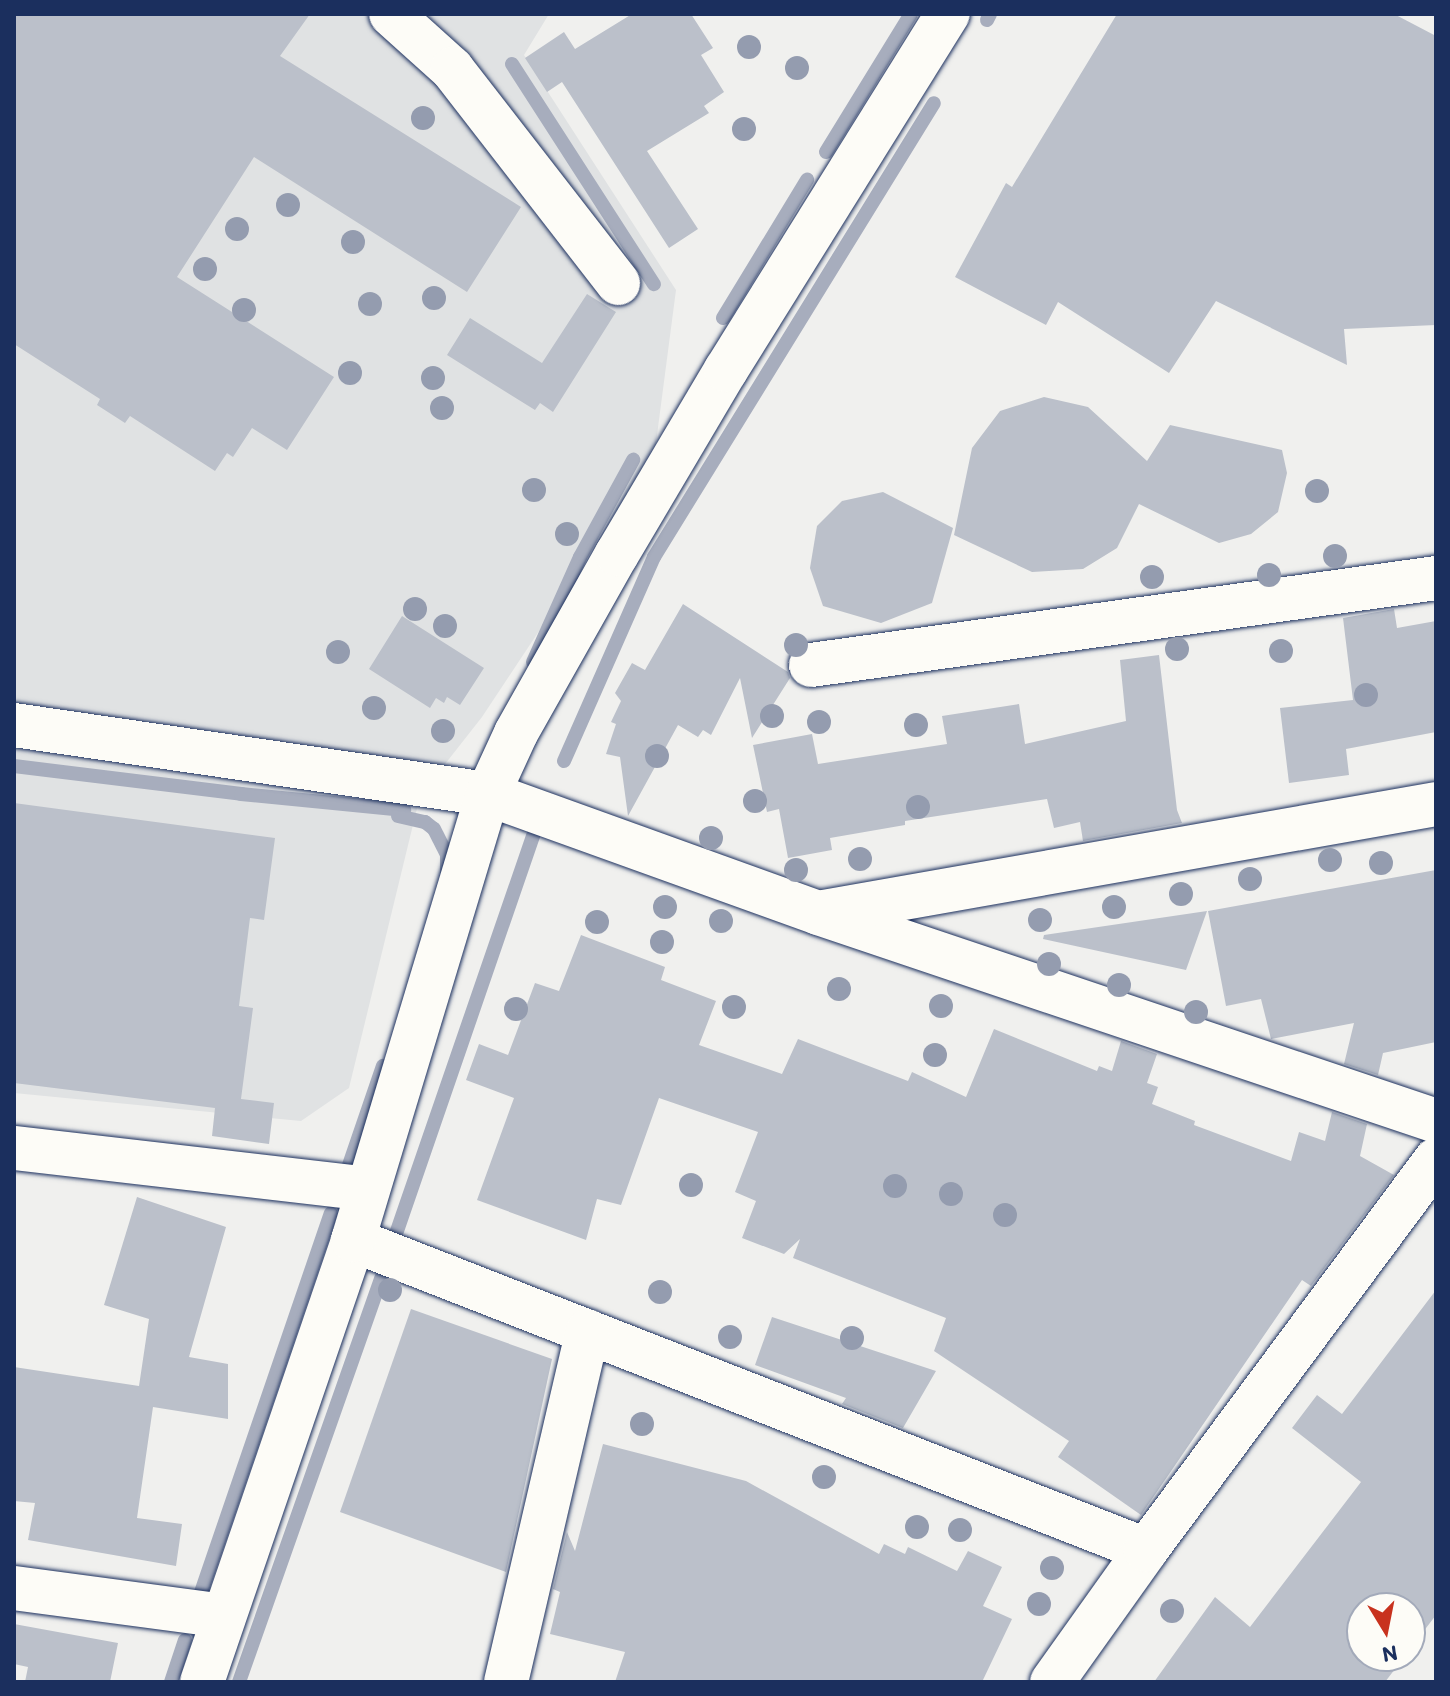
<!DOCTYPE html>
<style>
body{margin:0}
#map{position:relative;width:1450px;height:1696px;overflow:hidden;background:#f0f0ee;font-family:Itim,sans-serif}
div>[style]{position:absolute}
.built>*{inset:0;background:#e0e2e3}
.stream>*{height:14px;margin:-7px;padding:0 7px;transform-origin:7px;border-radius:7px;background:#a7adbd}
.building>*{inset:0;background:#bbc0ca}
.roads{filter:drop-shadow(0 0 2px #1b2f5e) drop-shadow(0 0 2px #1b2f5e)}
.minor>*{height:44px;margin:-22px;padding:0 22px;transform-origin:22px;border-radius:22px;background:#fdfcf7}
.major>*{height:44px;margin:-22px;padding:0 22px;transform-origin:22px;border-radius:22px;background:#fdfcf7}
.trees>*{width:24px;height:24px;margin:-12px;border-radius:50%;background:#949caf}
span{translate:-50% -50%;white-space:nowrap;text-align:center;line-height:1.15;-webkit-text-stroke:6px #fdfcf7;paint-order:stroke}
.frame{position:absolute;inset:0;border:16px solid #1b2f5e;pointer-events:none}
.north{position:absolute;left:1346px;top:1592px;width:80px;height:80px;box-sizing:border-box;background:#fdfcf7;border:2px solid #a3aaba;border-radius:50%;rotate:170deg;font-size:22px;font-weight:700;line-height:32px;text-align:center;color:#1b2f5e}
.north::after{content:'';display:block;margin:auto;width:28px;height:36px;background:#c8321e;clip-path:polygon(50% 0,100% 100%,50% 72%,0 100%)}
</style>
<div id="map">
<div class="built">
<div style="clip-path:polygon(14px 14px,549px 14px,524px 55px,676px 290px,654px 458px,482px 717px,420px 796px,349px 1088px,301px 1121px,14px 1093px)"></div>
</div>
<div class="stream">
<div style="left:987px;top:20px;width:7px;rotate:-63deg"></div>
<div style="left:512px;top:64px;width:262px;rotate:57.2deg"></div>
<div style="left:826px;top:152px;width:162px;rotate:-58.4deg"></div>
<div style="left:723px;top:318px;width:162px;rotate:-58.7deg"></div>
<div style="left:533px;top:662px;width:115px;rotate:-65.9deg"></div>
<div style="left:580px;top:557px;width:111px;rotate:-61.3deg"></div>
<div style="left:564px;top:761px;width:223px;rotate:-66.2deg"></div>
<div style="left:654px;top:557px;width:533px;rotate:-58.34deg"></div>
<div style="left:14px;top:766px;width:229px;rotate:7deg"></div>
<div style="left:241px;top:794px;width:164px;rotate:5.6deg"></div>
<div style="left:398px;top:816px;width:28px;rotate:13deg"></div>
<div style="left:425px;top:822px;width:11px;rotate:38deg"></div>
<div style="left:434px;top:829px;width:28px;rotate:63deg"></div>
<div style="left:447px;top:854px;width:18px;rotate:90deg"></div>
<div style="left:348px;top:1168px;width:108px;rotate:-71.1deg"></div>
<div style="left:397px;top:1231px;width:424px;rotate:-71deg"></div>
<div style="left:197px;top:1604px;width:413px;rotate:-71.1deg"></div>
<div style="left:171px;top:1682px;width:44px;rotate:-71.6deg"></div>
<div style="left:239px;top:1682px;width:428px;rotate:-70.6deg"></div>
</div>
<div class="building">
<div style="clip-path:polygon(14px 14px,310px 14px,280px 56px,521px 207px,467px 292px,254px 157px,177px 277px,334px 377px,287px 450px,252px 428px,233px 457px,227px 453px,215px 471px,130px 416px,125px 423px,97px 405px,100px 399px,14px 344px)"></div>
<div style="clip-path:polygon(632px 14px,691px 14px,713px 48px,701px 55px,724px 92px,704px 106px,709px 113px,647px 151px,698px 229px,669px 248px,562px 82px,547px 92px,525px 58px,564px 32px,575px 49px)"></div>
<div style="clip-path:polygon(1117px 14px,1394px 14px,1436px 36px,1436px 325px,1344px 329px,1347px 365px,1216px 301px,1169px 373px,1058px 302px,1046px 325px,955px 277px,1006px 183px,1012px 187px)"></div>
<div style="clip-path:polygon(587px 294px,616px 312px,553px 412px,540px 403px,535px 410px,447px 355px,470px 318px,542px 363px)"></div>
<div style="clip-path:polygon(1044px 397px,1088px 407px,1147px 461px,1170px 425px,1282px 450px,1287px 473px,1278px 512px,1251px 534px,1219px 543px,1139px 504px,1117px 548px,1083px 569px,1032px 572px,954px 535px,972px 448px,1000px 411px)"></div>
<div style="clip-path:polygon(883px 492px,953px 528px,932px 603px,881px 623px,823px 606px,810px 568px,817px 526px,842px 501px)"></div>
<div style="clip-path:polygon(683px 604px,788px 672px,790px 678px,752px 738px,740px 678px,711px 735px,703px 730px,698px 737px,678px 725px,628px 816px,620px 757px,606px 754px,616px 724px,611px 722px,621px 701px,615px 693px,632px 663px,645px 670px)"></div>
<div style="clip-path:polygon(1394px 609px,1397px 628px,1436px 621px,1436px 732px,1346px 749px,1349px 775px,1289px 783px,1280px 708px,1353px 700px,1343px 618px)"></div>
<div style="clip-path:polygon(402px 616px,484px 668px,460px 705px,447px 697px,444px 703px,436px 698px,430px 708px,369px 669px)"></div>
<div style="clip-path:polygon(1159px 655px,1177px 810px,1182px 823px,1083px 841px,1080px 822px,1054px 828px,1047px 799px,905px 821px,905px 825px,830px 838px,832px 850px,788px 858px,779px 809px,767px 812px,753px 745px,812px 734px,818px 764px,947px 744px,942px 716px,1019px 704px,1025px 744px,1126px 721px,1120px 660px)"></div>
<div style="clip-path:polygon(14px 803px,275px 838px,264px 920px,250px 918px,239px 1006px,253px 1008px,241px 1099px,274px 1103px,269px 1144px,212px 1136px,215px 1108px,14px 1083px)"></div>
<div style="clip-path:polygon(1436px 870px,1436px 1042px,1383px 1053px,1378px 1075px,1344px 1064px,1354px 1023px,1271px 1039px,1261px 999px,1226px 1006px,1208px 911px)"></div>
<div style="clip-path:polygon(1207px 911px,1186px 970px,1043px 939px,1044px 935px)"></div>
<div style="clip-path:polygon(581px 935px,665px 967px,661px 980px,716px 1001px,699px 1045px,782px 1074px,798px 1039px,908px 1081px,912px 1072px,966px 1097px,994px 1029px,1097px 1071px,1099px 1066px,1112px 1071px,1121px 1041px,1157px 1054px,1147px 1083px,1158px 1087px,1152px 1104px,1195px 1121px,1194px 1125px,1291px 1161px,1299px 1132px,1325px 1141px,1332px 1112px,1367px 1124px,1360px 1156px,1394px 1175px,1311px 1286px,1302px 1280px,1141px 1515px,1058px 1457px,1069px 1441px,934px 1351px,946px 1318px,793px 1258px,800px 1239px,784px 1254px,742px 1238px,756px 1201px,735px 1192px,758px 1132px,659px 1098px,621px 1205px,597px 1199px,586px 1240px,477px 1200px,514px 1098px,466px 1080px,479px 1044px,508px 1055px,535px 983px,559px 991px)"></div>
<div style="clip-path:polygon(137px 1197px,226px 1227px,189px 1357px,228px 1364px,228px 1419px,153px 1407px,137px 1518px,182px 1524px,176px 1566px,28px 1540px,35px 1503px,14px 1501px,14px 1367px,139px 1386px,149px 1319px,104px 1305px)"></div>
<div style="clip-path:polygon(1436px 1290px,1436px 1615px,1410px 1649px,1410px 1608px,1362px 1608px,1362px 1656px,1405px 1656px,1385px 1682px,1154px 1682px,1215px 1597px,1250px 1627px,1361px 1482px,1292px 1428px,1317px 1395px,1342px 1414px)"></div>
<div style="clip-path:polygon(411px 1309px,552px 1359px,506px 1572px,340px 1512px)"></div>
<div style="clip-path:polygon(772px 1317px,936px 1371px,903px 1428px,842px 1404px,846px 1398px,755px 1365px)"></div>
<div style="clip-path:polygon(603px 1444px,746px 1481px,879px 1554px,884px 1544px,905px 1554px,908px 1547px,957px 1571px,968px 1551px,1002px 1567px,983px 1606px,1012px 1619px,982px 1682px,615px 1682px,625px 1652px,550px 1634px,560px 1592px,553px 1589px,567px 1532px,575px 1551px)"></div>
<div style="clip-path:polygon(14px 1624px,118px 1643px,110px 1682px,25px 1682px,28px 1667px,14px 1664px)"></div>
</div>
<div class="roads">
<div class="minor">
<div style="left:391px;top:14px;width:82px;rotate:42deg"></div>
<div style="left:452px;top:69px;width:271px;rotate:52.2deg"></div>
<div style="left:811px;top:665px;width:631px;rotate:-7.92deg"></div>
<div style="left:14px;top:725px;width:479px;rotate:8.3deg"></div>
<div style="left:488px;top:794px;width:351px;rotate:19.8deg"></div>
<div style="left:818px;top:913px;width:652px;rotate:18.6deg"></div>
<div style="left:824px;top:912px;width:621px;rotate:-10.01deg"></div>
<div style="left:14px;top:1148px;width:356px;rotate:6.6deg"></div>
<div style="left:353px;top:1240px;width:851px;rotate:21.35deg"></div>
<div style="left:14px;top:1588px;width:211px;rotate:7.6deg"></div>
<div style="left:506px;top:1682px;width:360px;rotate:-76.9deg"></div>
<div style="left:1052px;top:1682px;width:162px;rotate:-54.5deg"></div>
<div style="left:1146px;top:1550px;width:486px;rotate:-53.4deg"></div>
</div>
<div class="major">
<div style="left:202px;top:1682px;width:467px;rotate:-71.1deg"></div>
<div style="left:353px;top:1240px;width:466px;rotate:-73.2deg"></div>
<div style="left:488px;top:794px;width:67px;rotate:-65.3deg"></div>
<div style="left:516px;top:733px;width:206px;rotate:-60.6deg"></div>
<div style="left:617px;top:554px;width:214px;rotate:-59.4deg"></div>
<div style="left:726px;top:370px;width:420px;rotate:-58.1deg"></div>
</div>
</div>
<div class="trees">
<div style="left:749px;top:47px"></div>
<div style="left:797px;top:68px"></div>
<div style="left:423px;top:118px"></div>
<div style="left:744px;top:129px"></div>
<div style="left:288px;top:205px"></div>
<div style="left:237px;top:229px"></div>
<div style="left:353px;top:242px"></div>
<div style="left:205px;top:269px"></div>
<div style="left:434px;top:298px"></div>
<div style="left:370px;top:304px"></div>
<div style="left:244px;top:310px"></div>
<div style="left:350px;top:373px"></div>
<div style="left:433px;top:378px"></div>
<div style="left:442px;top:408px"></div>
<div style="left:534px;top:490px"></div>
<div style="left:1317px;top:491px"></div>
<div style="left:567px;top:534px"></div>
<div style="left:1335px;top:556px"></div>
<div style="left:1269px;top:575px"></div>
<div style="left:1152px;top:577px"></div>
<div style="left:415px;top:609px"></div>
<div style="left:445px;top:626px"></div>
<div style="left:796px;top:645px"></div>
<div style="left:1177px;top:649px"></div>
<div style="left:1281px;top:651px"></div>
<div style="left:338px;top:652px"></div>
<div style="left:1366px;top:695px"></div>
<div style="left:374px;top:708px"></div>
<div style="left:772px;top:716px"></div>
<div style="left:819px;top:722px"></div>
<div style="left:916px;top:725px"></div>
<div style="left:443px;top:731px"></div>
<div style="left:657px;top:756px"></div>
<div style="left:755px;top:801px"></div>
<div style="left:918px;top:807px"></div>
<div style="left:711px;top:838px"></div>
<div style="left:860px;top:859px"></div>
<div style="left:1330px;top:860px"></div>
<div style="left:1381px;top:863px"></div>
<div style="left:796px;top:870px"></div>
<div style="left:1250px;top:879px"></div>
<div style="left:1181px;top:894px"></div>
<div style="left:665px;top:907px"></div>
<div style="left:1114px;top:907px"></div>
<div style="left:1040px;top:920px"></div>
<div style="left:721px;top:921px"></div>
<div style="left:597px;top:922px"></div>
<div style="left:662px;top:942px"></div>
<div style="left:1049px;top:964px"></div>
<div style="left:1119px;top:985px"></div>
<div style="left:839px;top:989px"></div>
<div style="left:941px;top:1006px"></div>
<div style="left:734px;top:1007px"></div>
<div style="left:516px;top:1009px"></div>
<div style="left:1196px;top:1012px"></div>
<div style="left:935px;top:1055px"></div>
<div style="left:691px;top:1185px"></div>
<div style="left:895px;top:1186px"></div>
<div style="left:951px;top:1194px"></div>
<div style="left:1005px;top:1215px"></div>
<div style="left:390px;top:1290px"></div>
<div style="left:660px;top:1292px"></div>
<div style="left:730px;top:1337px"></div>
<div style="left:852px;top:1338px"></div>
<div style="left:642px;top:1424px"></div>
<div style="left:824px;top:1477px"></div>
<div style="left:917px;top:1527px"></div>
<div style="left:960px;top:1530px"></div>
<div style="left:1052px;top:1568px"></div>
<div style="left:1039px;top:1604px"></div>
<div style="left:1172px;top:1611px"></div>
</div>
<div class="frame"></div>
<div class="north">N</div>
</div>
